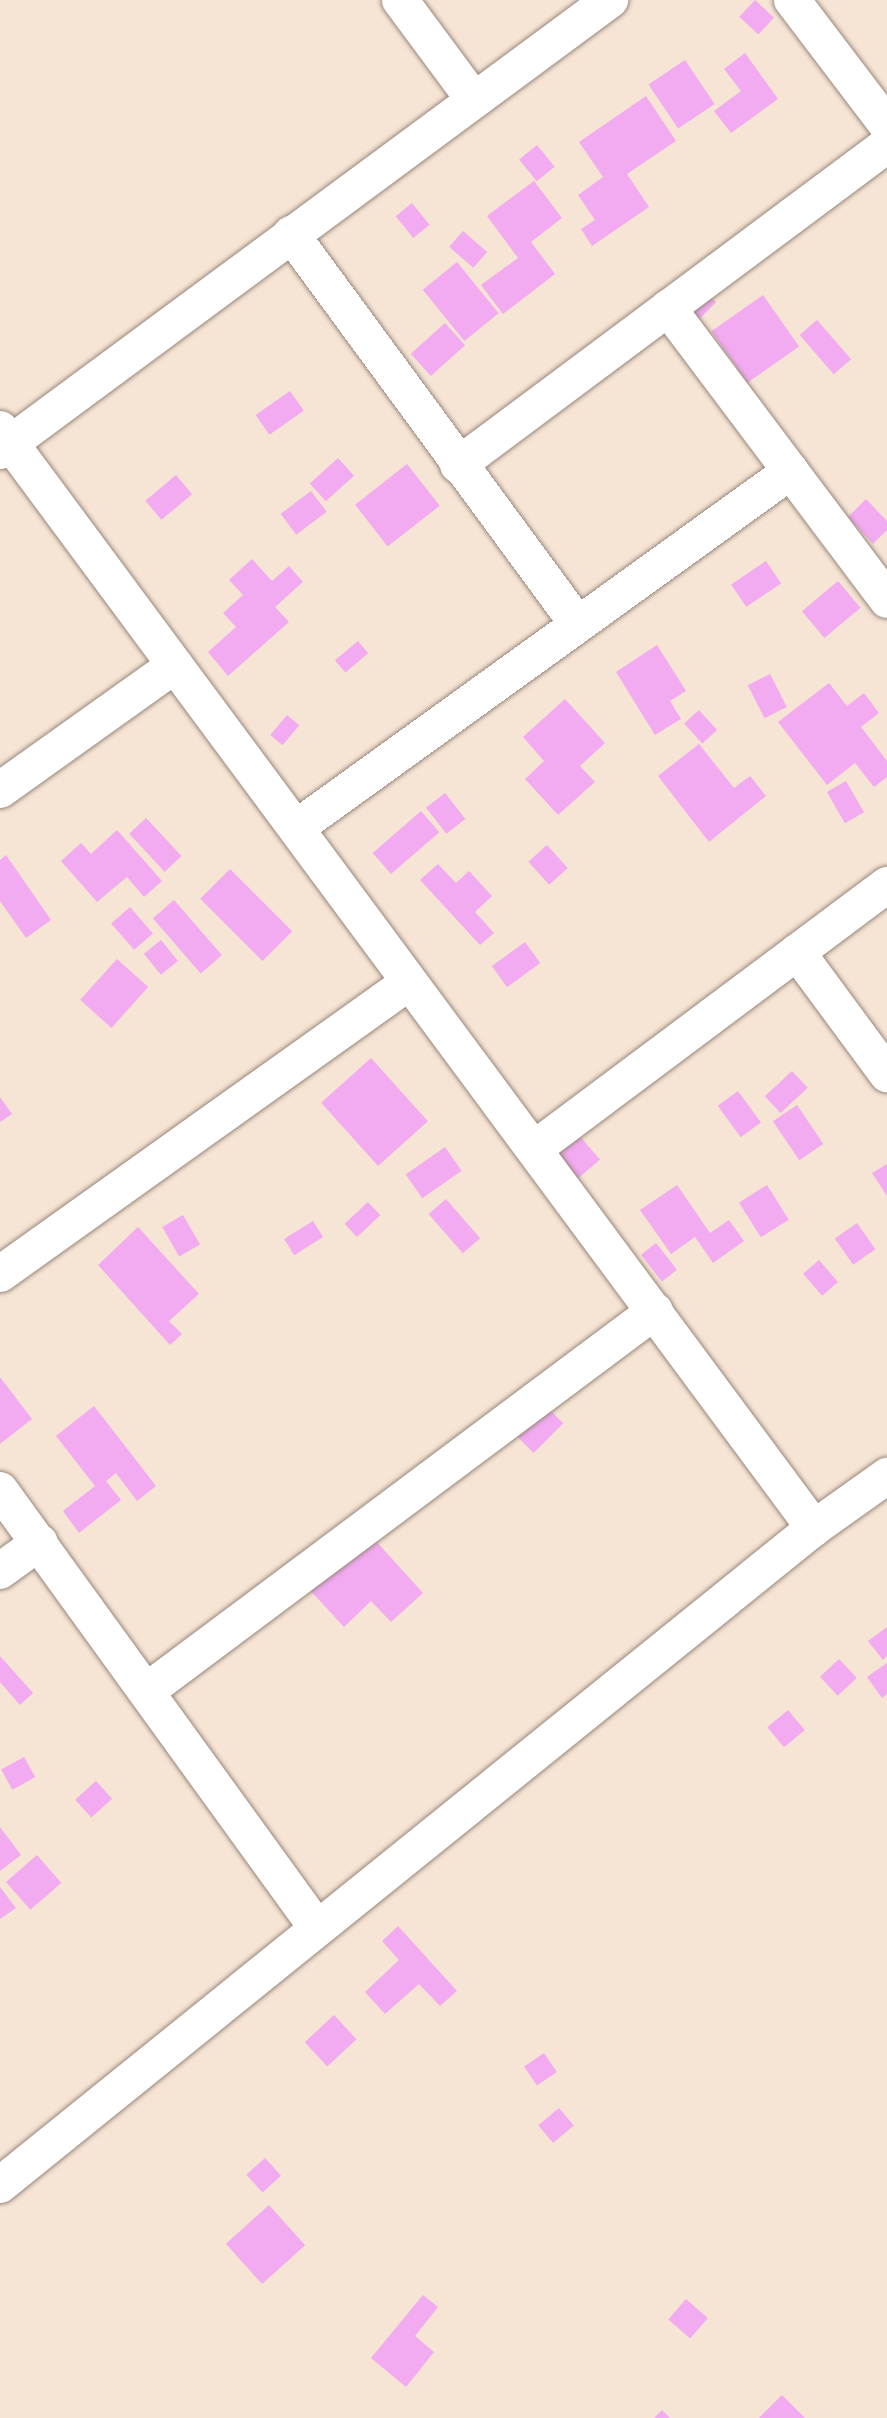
<!DOCTYPE html>
<style>
body{margin:0}
#map{position:relative;width:887px;height:2418px;overflow:hidden;background:#f6e4d5;font-family:Rubik,sans-serif}
div>[style]{position:absolute}
.building>*{inset:0;background:#f2aaf1;transform-origin:0 0}
.roads{filter:drop-shadow(0 0 2px #98887b) drop-shadow(0 0 2px #98887b)}
.minor>*{height:36px;margin:-18px;padding:0 18px;transform-origin:18px;border-radius:18px;background:#fff}
span{translate:-50% -50%;white-space:nowrap;text-align:center;line-height:1.15;-webkit-text-stroke:6px #f6e4d5;paint-order:stroke}
</style>
<div id="map">
<div class="building">
<div style="left:755px;top:0;width:26px;height:23px;rotate:43deg"></div>
<div style="clip-path:polygon(745px 53px,778px 99px,731px 133px,714px 111px,741px 91px,724px 69px)"></div>
<div style="left:685px;top:60px;width:53px;height:44px;rotate:56deg"></div>
<div style="clip-path:polygon(646px 96px,676px 141px,627px 174px,649px 207px,592px 246px,581px 229px,595px 220px,578px 195px,603px 177px,579px 142px)"></div>
<div style="left:537px;top:145px;width:28px;height:23px;rotate:51deg"></div>
<div style="clip-path:polygon(534px 181px,562px 218px,531px 242px,555px 274px,503px 314px,481px 285px,518px 258px,487px 216px)"></div>
<div style="left:412px;top:203px;width:28px;height:21px;rotate:51deg"></div>
<div style="left:463px;top:231px;width:32px;height:21px;rotate:41deg"></div>
<div style="left:457px;top:262px;width:66px;height:44px;rotate:51deg"></div>
<div style="clip-path:polygon(697px 284px,716px 302px,686px 333px)"></div>
<div style="left:763px;top:295px;width:63px;height:63px;rotate:55deg"></div>
<div style="left:817px;top:320px;width:52px;height:23px;rotate:49deg"></div>
<div style="left:445px;top:323px;width:30px;height:46px;rotate:48deg"></div>
<div style="left:290px;top:391px;width:24px;height:42px;rotate:55deg"></div>
<div style="left:338px;top:458px;width:24px;height:38px;rotate:48deg"></div>
<div style="left:407px;top:464px;width:53px;height:66px;rotate:52deg"></div>
<div style="left:176px;top:475px;width:25px;height:40px;rotate:50deg"></div>
<div style="left:311px;top:491px;width:26px;height:38px;rotate:53deg"></div>
<div style="clip-path:polygon(866px 499px,887px 521px,887px 530px,873px 544px,848px 517px)"></div>
<div style="clip-path:polygon(252px 559px,272px 581px,289px 566px,303px 582px,275px 607px,289px 622px,228px 676px,208px 652px,236px 627px,223px 613px,243px 595px,229px 580px)"></div>
<div style="left:766px;top:561px;width:27px;height:42px;rotate:56deg"></div>
<div style="left:838px;top:581px;width:35px;height:47px;rotate:50deg"></div>
<div style="left:358px;top:641px;width:16px;height:30px;rotate:50deg"></div>
<div style="clip-path:polygon(657px 645px,686px 691px,670px 701px,681px 719px,655px 735px,616px 672px)"></div>
<div style="left:770px;top:674px;width:37px;height:25px;rotate:63deg"></div>
<div style="clip-path:polygon(829px 683px,847px 706px,864px 693px,879px 713px,861px 727px,887px 761px,887px 777px,874px 787px,855px 763px,827px 785px,778px 722px)"></div>
<div style="clip-path:polygon(565px 699px,605px 743px,580px 766px,595px 782px,558px 815px,525px 779px,544px 761px,523px 737px)"></div>
<div style="left:699px;top:710px;width:27px;height:20px;rotate:48deg"></div>
<div style="left:287px;top:715px;width:16px;height:26px;rotate:40deg"></div>
<div style="clip-path:polygon(699px 744px,734px 788px,750px 776px,766px 796px,709px 842px,658px 776px)"></div>
<div style="left:846px;top:781px;width:36px;height:22px;rotate:60deg"></div>
<div style="left:445px;top:793px;width:33px;height:24px;rotate:52deg"></div>
<div style="left:421px;top:811px;width:28px;height:64px;rotate:49deg"></div>
<div style="left:146px;top:818px;width:52px;height:23px;rotate:47deg"></div>
<div style="clip-path:polygon(117px 830px,162px 881px,144px 897px,127px 877px,97px 902px,61px 861px,81px 843px,91px 854px)"></div>
<div style="left:547px;top:845px;width:31px;height:25px;rotate:48deg"></div>
<div style="clip-path:polygon(6px 855px,51px 920px,26px 938px,0 901px,0 860px)"></div>
<div style="clip-path:polygon(438px 864px,456px 883px,469px 871px,492px 896px,475px 912px,494px 933px,480px 945px,420px 880px)"></div>
<div style="left:230px;top:869px;width:88px;height:42px;rotate:45deg"></div>
<div style="left:174px;top:900px;width:73px;height:28px;rotate:49deg"></div>
<div style="left:130px;top:907px;width:35px;height:25px;rotate:49deg"></div>
<div style="left:161px;top:940px;width:27px;height:22px;rotate:51deg"></div>
<div style="left:525px;top:942px;width:26px;height:41px;rotate:54deg"></div>
<div style="left:117px;top:959px;width:42px;height:55px;rotate:42deg"></div>
<div style="left:371px;top:1058px;width:85px;height:67px;rotate:48deg"></div>
<div style="left:792px;top:1071px;width:23px;height:37px;rotate:47deg"></div>
<div style="left:738px;top:1091px;width:39px;height:25px;rotate:54deg"></div>
<div style="clip-path:polygon(0 1097px,12px 1114px,0 1122px)"></div>
<div style="left:797px;top:1105px;width:47px;height:29px;rotate:56deg"></div>
<div style="left:577px;top:1133px;width:35px;height:41px;rotate:49deg"></div>
<div style="left:445px;top:1147px;width:29px;height:48px;rotate:55deg"></div>
<div style="clip-path:polygon(887px 1164px,887px 1196px,872px 1173px)"></div>
<div style="clip-path:polygon(677px 1185px,710px 1233px,729px 1220px,744px 1241px,713px 1263px,695px 1237px,671px 1254px,640px 1210px)"></div>
<div style="left:767px;top:1185px;width:41px;height:33px;rotate:58deg"></div>
<div style="left:446px;top:1199px;width:52px;height:23px;rotate:49deg"></div>
<div style="left:368px;top:1202px;width:18px;height:32px;rotate:47deg"></div>
<div style="left:183px;top:1215px;width:34px;height:24px;rotate:60deg"></div>
<div style="left:313px;top:1221px;width:19px;height:34px;rotate:58deg"></div>
<div style="left:857px;top:1223px;width:32px;height:27px;rotate:55deg"></div>
<div style="clip-path:polygon(138px 1227px,199px 1294px,169px 1321px,182px 1334px,170px 1345px,98px 1265px)"></div>
<div style="left:656px;top:1243px;width:34px;height:19px;rotate:52deg"></div>
<div style="left:819px;top:1260px;width:29px;height:21px;rotate:49deg"></div>
<div style="clip-path:polygon(0 1377px,32px 1419px,0 1444px)"></div>
<div style="clip-path:polygon(94px 1406px,156px 1486px,137px 1501px,116px 1473px,106px 1481px,121px 1500px,79px 1533px,63px 1511px,95px 1486px,56px 1436px)"></div>
<div style="left:547px;top:1407px;width:23px;height:42px;rotate:45deg"></div>
<div style="clip-path:polygon(364px 1528px,423px 1593px,391px 1622px,371px 1601px,344px 1627px,309px 1589px)"></div>
<div style="clip-path:polygon(887px 1627px,887px 1656px,883px 1660px,868px 1641px)"></div>
<div style="clip-path:polygon(0 1656px,33px 1693px,20px 1705px,0 1682px)"></div>
<div style="left:839px;top:1659px;width:26px;height:26px;rotate:47deg"></div>
<div style="clip-path:polygon(887px 1663px,887px 1694px,882px 1698px,867px 1677px)"></div>
<div style="left:788px;top:1710px;width:26px;height:27px;rotate:50deg"></div>
<div style="left:24px;top:1757px;width:23px;height:26px;rotate:61deg"></div>
<div style="left:96px;top:1781px;width:24px;height:28px;rotate:48deg"></div>
<div style="clip-path:polygon(0 1827px,21px 1855px,0 1871px)"></div>
<div style="left:37px;top:1855px;width:37px;height:41px;rotate:49deg"></div>
<div style="clip-path:polygon(0 1887px,16px 1908px,0 1919px)"></div>
<div style="clip-path:polygon(398px 1926px,457px 1991px,440px 2006px,419px 1984px,385px 2014px,365px 1992px,399px 1960px,382px 1941px)"></div>
<div style="left:334px;top:2015px;width:33px;height:40px;rotate:47deg"></div>
<div style="left:544px;top:2053px;width:23px;height:24px;rotate:56deg"></div>
<div style="left:559px;top:2108px;width:23px;height:27px;rotate:50deg"></div>
<div style="left:265px;top:2158px;width:24px;height:25px;rotate:48deg"></div>
<div style="left:269px;top:2205px;width:54px;height:58px;rotate:48deg"></div>
<div style="clip-path:polygon(423px 2295px,438px 2307px,415px 2336px,434px 2352px,406px 2387px,371px 2358px)"></div>
<div style="left:686px;top:2299px;width:29px;height:27px;rotate:41deg"></div>
<div style="clip-path:polygon(782px 2395px,805px 2418px,759px 2418px)"></div>
<div style="clip-path:polygon(662px 2410px,670px 2418px,654px 2418px)"></div>
</div>
<div class="roads">
<div class="minor">
<div style="left:400px;top:0;width:124px;rotate:53.5deg"></div>
<div style="left:792px;top:0;width:157px;rotate:52.8deg"></div>
<div style="left:291px;top:234px;width:484px;rotate:53.7deg"></div>
<div style="left:668px;top:308px;width:365px;rotate:53.1deg"></div>
<div style="left:0;top:429px;width:1368px;rotate:53.47deg"></div>
<div style="left:0;top:451px;width:759px;rotate:-36.48deg"></div>
<div style="left:458px;top:465px;width:535px;rotate:-36.72deg"></div>
<div style="left:0;top:790px;width:215px;rotate:-35.5deg"></div>
<div style="left:296px;top:828px;width:610px;rotate:-35.8deg"></div>
<div style="left:797px;top:952px;width:152px;rotate:53.6deg"></div>
<div style="left:534px;top:1149px;width:441px;rotate:-36.8deg"></div>
<div style="left:0;top:1274px;width:501px;rotate:-35.5deg"></div>
<div style="left:0;top:1490px;width:541px;rotate:54.11deg"></div>
<div style="left:0;top:1571px;width:49px;rotate:-35.9deg"></div>
<div style="left:148px;top:1690px;width:633px;rotate:-36.78deg"></div>
<div style="left:0;top:2185px;width:1046px;rotate:-38.91deg"></div>
<div style="left:814px;top:1528px;width:90px;rotate:-35.5deg"></div>
</div>
</div>
</div>
